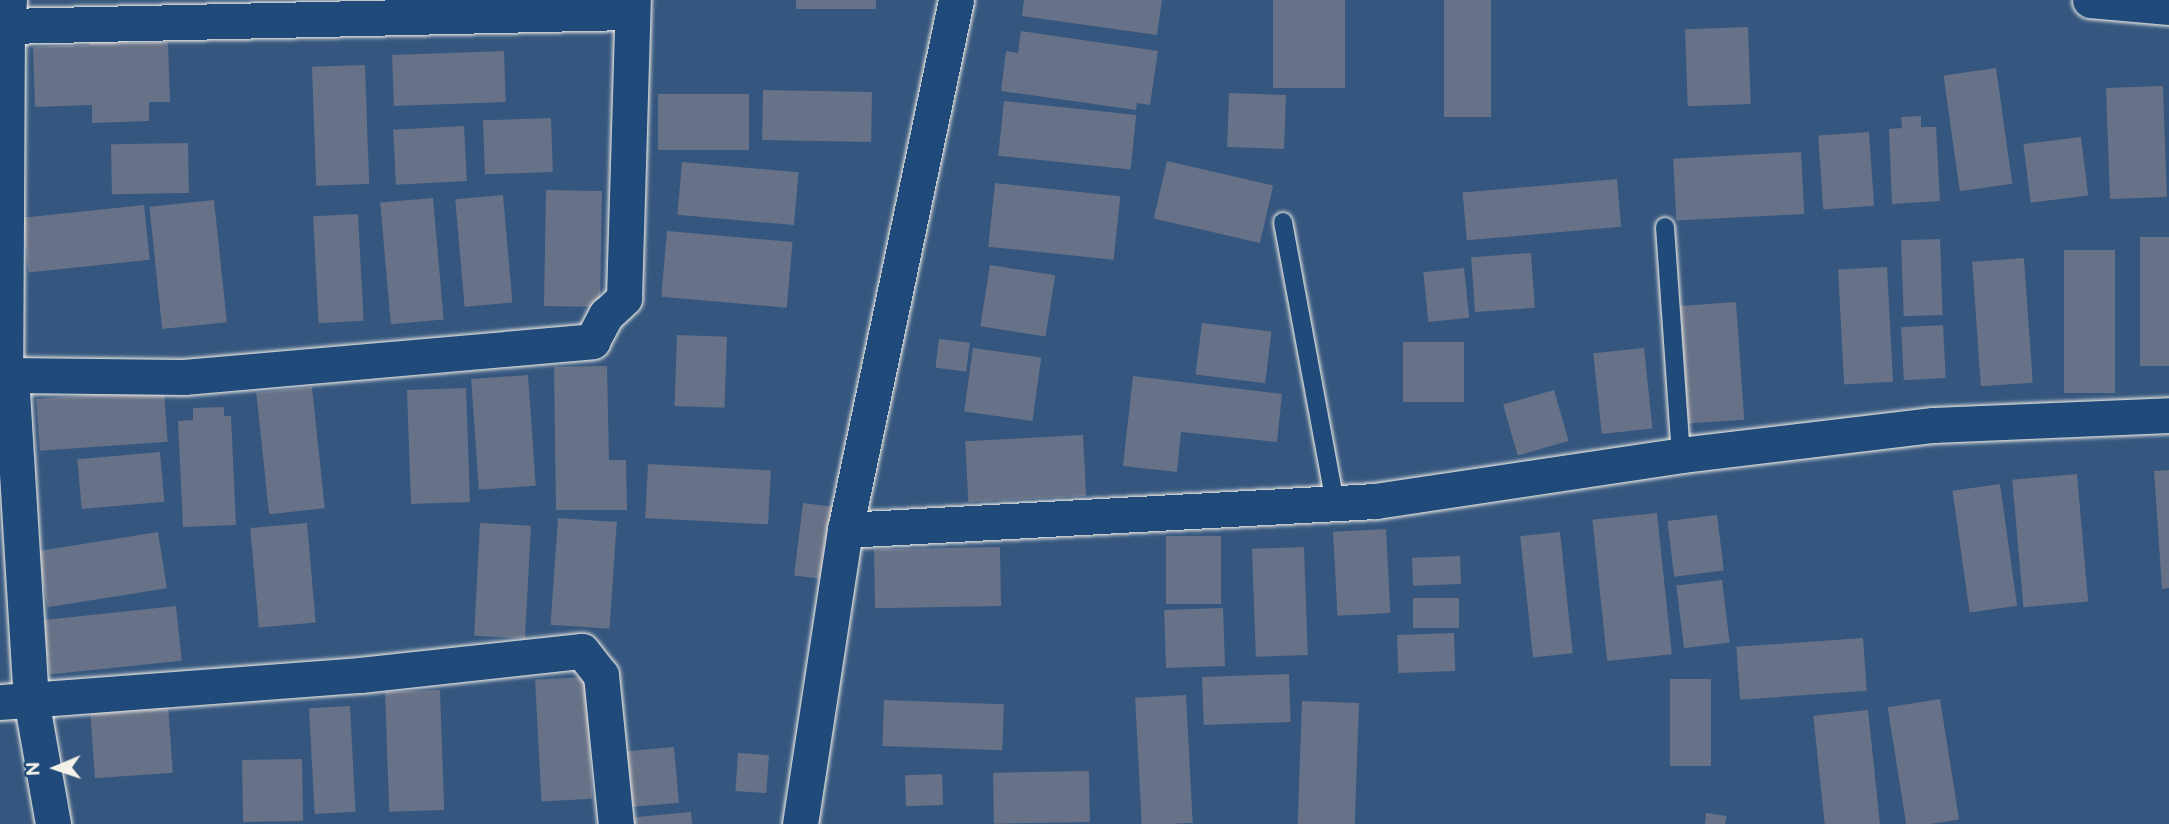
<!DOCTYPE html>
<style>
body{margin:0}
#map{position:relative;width:2169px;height:824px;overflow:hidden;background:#35567e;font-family:"Balsamiq Sans",sans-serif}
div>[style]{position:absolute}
.building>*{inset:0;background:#677187;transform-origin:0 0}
.roads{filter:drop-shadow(0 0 2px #f4f1e8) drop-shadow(0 0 2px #f4f1e8)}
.lane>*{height:18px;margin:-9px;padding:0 9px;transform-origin:9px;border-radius:9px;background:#1f4a7a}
.street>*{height:35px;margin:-17.5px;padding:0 17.5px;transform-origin:17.5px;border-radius:17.5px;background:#1f4a7a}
span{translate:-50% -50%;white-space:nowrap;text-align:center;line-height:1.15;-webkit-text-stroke:5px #1f4a7a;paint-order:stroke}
.north{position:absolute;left:21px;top:733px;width:70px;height:70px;-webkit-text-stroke:5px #1f4a7a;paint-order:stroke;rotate:268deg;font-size:19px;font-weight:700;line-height:28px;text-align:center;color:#f4f1e8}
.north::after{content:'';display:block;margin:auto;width:24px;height:32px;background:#f4f1e8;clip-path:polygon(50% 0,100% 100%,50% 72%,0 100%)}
</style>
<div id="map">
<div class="building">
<div style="left:796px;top:0;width:80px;height:9px"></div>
<div style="clip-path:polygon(1024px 0,1162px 0,1157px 35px,1022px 16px)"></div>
<div style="left:1273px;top:0;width:72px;height:88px"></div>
<div style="left:1444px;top:0;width:47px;height:117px"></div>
<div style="left:1748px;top:27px;width:77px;height:63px;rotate:88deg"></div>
<div style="clip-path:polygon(1021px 31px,1158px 51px,1150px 105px,1137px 103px,1136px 110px,1001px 91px,1006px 51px,1018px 53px)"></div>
<div style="clip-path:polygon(129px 36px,129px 43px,168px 42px,170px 102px,149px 102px,149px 121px,92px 123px,92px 105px,35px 107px,33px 47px,89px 45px,89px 38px)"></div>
<div style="left:504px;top:51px;width:51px;height:112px;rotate:88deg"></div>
<div style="left:365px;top:65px;width:119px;height:53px;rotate:88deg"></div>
<div style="left:1996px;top:68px;width:117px;height:53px;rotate:82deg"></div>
<div style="left:2163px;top:86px;width:111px;height:57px;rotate:88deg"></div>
<div style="left:763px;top:90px;width:109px;height:50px;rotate:1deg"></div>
<div style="left:1229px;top:93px;width:57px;height:54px;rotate:2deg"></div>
<div style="left:749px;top:94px;width:56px;height:91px;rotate:90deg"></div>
<div style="left:1004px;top:101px;width:133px;height:55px;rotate:6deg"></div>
<div style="clip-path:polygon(1921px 116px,1921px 127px,1936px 127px,1940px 201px,1892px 204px,1889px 129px,1902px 128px,1901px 117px)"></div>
<div style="left:551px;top:118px;width:54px;height:68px;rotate:88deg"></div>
<div style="left:464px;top:126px;width:55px;height:71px;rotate:87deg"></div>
<div style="left:1869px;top:132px;width:74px;height:51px;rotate:86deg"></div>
<div style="left:2081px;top:137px;width:59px;height:58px;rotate:83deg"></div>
<div style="left:188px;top:143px;width:50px;height:77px;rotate:89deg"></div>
<div style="left:1801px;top:152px;width:62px;height:128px;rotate:87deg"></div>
<div style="left:1167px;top:161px;width:109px;height:59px;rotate:13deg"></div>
<div style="left:682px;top:162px;width:117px;height:53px;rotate:5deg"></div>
<div style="left:1617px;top:179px;width:48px;height:155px;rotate:85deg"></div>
<div style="left:995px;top:183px;width:126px;height:64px;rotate:6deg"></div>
<div style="left:546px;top:190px;width:56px;height:116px;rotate:1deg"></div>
<div style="left:503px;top:195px;width:108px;height:48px;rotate:85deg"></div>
<div style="left:433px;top:198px;width:122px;height:53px;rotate:85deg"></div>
<div style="left:214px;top:200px;width:123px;height:65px;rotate:84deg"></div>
<div style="left:144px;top:205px;width:55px;height:122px;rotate:84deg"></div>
<div style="left:358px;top:214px;width:107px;height:45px;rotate:87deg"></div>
<div style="left:667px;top:231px;width:126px;height:66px;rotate:5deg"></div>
<div style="left:2140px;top:237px;width:29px;height:129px"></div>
<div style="left:1940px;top:239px;width:76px;height:39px;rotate:88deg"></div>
<div style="left:2064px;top:250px;width:51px;height:143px"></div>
<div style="left:1531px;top:253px;width:55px;height:60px;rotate:86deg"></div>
<div style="left:2024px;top:258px;width:125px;height:52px;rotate:86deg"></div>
<div style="left:990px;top:265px;width:66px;height:62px;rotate:9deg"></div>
<div style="left:1887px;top:267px;width:115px;height:49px;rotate:87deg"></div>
<div style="left:1464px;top:268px;width:50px;height:41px;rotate:84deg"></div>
<div style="left:1736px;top:302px;width:118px;height:56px;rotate:86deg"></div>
<div style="left:1202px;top:323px;width:70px;height:52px;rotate:7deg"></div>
<div style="left:1943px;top:325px;width:53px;height:42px;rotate:87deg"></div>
<div style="left:677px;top:335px;width:50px;height:71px;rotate:2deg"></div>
<div style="left:939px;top:339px;width:31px;height:29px;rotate:7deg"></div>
<div style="left:1403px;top:342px;width:61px;height:60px"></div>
<div style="left:973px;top:348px;width:69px;height:64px;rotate:8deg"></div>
<div style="left:1644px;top:348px;width:81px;height:51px;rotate:84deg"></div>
<div style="clip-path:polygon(607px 366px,609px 460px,626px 460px,627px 510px,556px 510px,554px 367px)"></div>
<div style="left:528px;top:375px;width:111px;height:57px;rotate:86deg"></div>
<div style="clip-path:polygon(1133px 376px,1282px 394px,1277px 442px,1181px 432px,1177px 472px,1123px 466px)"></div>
<div style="left:312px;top:387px;width:122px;height:56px;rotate:84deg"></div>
<div style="left:466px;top:388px;width:114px;height:59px;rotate:88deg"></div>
<div style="left:164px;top:390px;width:52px;height:128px;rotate:86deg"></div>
<div style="left:1554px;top:390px;width:53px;height:53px;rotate:74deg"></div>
<div style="clip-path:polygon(224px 407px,224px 416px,231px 416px,236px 525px,183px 527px,178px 421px,193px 420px,193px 408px)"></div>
<div style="left:1083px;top:435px;width:61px;height:118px;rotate:87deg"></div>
<div style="left:160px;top:452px;width:50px;height:83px;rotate:85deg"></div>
<div style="left:648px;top:464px;width:123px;height:54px;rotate:3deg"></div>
<div style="clip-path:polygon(2169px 470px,2169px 588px,2162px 589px,2154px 471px)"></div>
<div style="left:2077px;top:474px;width:128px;height:65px;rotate:85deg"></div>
<div style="left:2000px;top:484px;width:123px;height:48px;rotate:82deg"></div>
<div style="left:803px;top:503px;width:33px;height:73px;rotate:7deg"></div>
<div style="left:1657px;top:513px;width:142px;height:65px;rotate:84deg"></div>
<div style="left:1717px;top:515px;width:56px;height:50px;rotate:83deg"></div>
<div style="left:558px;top:518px;width:59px;height:107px;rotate:4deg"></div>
<div style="left:307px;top:523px;width:100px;height:57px;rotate:85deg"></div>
<div style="left:480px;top:523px;width:51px;height:113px;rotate:3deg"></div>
<div style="left:1386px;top:529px;width:84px;height:53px;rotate:87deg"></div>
<div style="left:158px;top:532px;width:57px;height:121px;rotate:81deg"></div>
<div style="left:1560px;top:532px;width:122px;height:40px;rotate:84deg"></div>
<div style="left:1221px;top:536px;width:68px;height:55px;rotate:90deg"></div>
<div style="left:1000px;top:547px;width:59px;height:126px;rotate:89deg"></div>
<div style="left:1304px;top:547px;width:108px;height:52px;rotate:88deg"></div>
<div style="left:1460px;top:556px;width:28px;height:48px;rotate:88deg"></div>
<div style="left:1722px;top:580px;width:63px;height:46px;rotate:83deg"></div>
<div style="left:1413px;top:598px;width:46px;height:30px"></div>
<div style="left:176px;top:606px;width:55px;height:133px;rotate:84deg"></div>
<div style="left:1223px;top:608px;width:58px;height:59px;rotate:88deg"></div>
<div style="left:1454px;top:633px;width:38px;height:57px;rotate:88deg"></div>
<div style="left:1863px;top:638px;width:53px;height:127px;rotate:86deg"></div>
<div style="left:1289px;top:674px;width:48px;height:87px;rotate:88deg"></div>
<div style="left:586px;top:677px;width:122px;height:51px;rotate:87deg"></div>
<div style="left:1670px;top:679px;width:41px;height:87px"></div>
<div style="left:440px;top:690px;width:120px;height:55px;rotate:88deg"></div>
<div style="left:1186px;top:695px;width:128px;height:51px;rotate:87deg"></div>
<div style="left:1940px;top:699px;width:122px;height:53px;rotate:81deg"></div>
<div style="left:884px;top:700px;width:120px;height:46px;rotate:2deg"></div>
<div style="left:1302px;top:701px;width:57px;height:123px;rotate:2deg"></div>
<div style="left:168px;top:704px;width:69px;height:78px;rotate:86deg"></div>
<div style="left:350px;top:706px;width:106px;height:41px;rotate:87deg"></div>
<div style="left:1868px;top:710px;width:115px;height:55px;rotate:84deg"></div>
<div style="left:674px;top:747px;width:56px;height:54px;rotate:85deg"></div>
<div style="left:738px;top:753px;width:31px;height:38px;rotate:4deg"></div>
<div style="left:302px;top:759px;width:62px;height:60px;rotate:89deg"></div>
<div style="left:1089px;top:771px;width:51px;height:96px;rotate:89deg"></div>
<div style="left:942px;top:774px;width:31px;height:37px;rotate:88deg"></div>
<div style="clip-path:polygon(691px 812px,692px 824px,627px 824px,626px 818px)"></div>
<div style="clip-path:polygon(1706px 813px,1727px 816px,1725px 824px,1705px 824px)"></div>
</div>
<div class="roads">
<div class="lane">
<div style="left:1283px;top:222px;width:286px;rotate:79.5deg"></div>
<div style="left:1665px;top:227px;width:229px;rotate:86deg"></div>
</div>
<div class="street">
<div style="left:9px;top:0;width:26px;rotate:94deg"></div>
<div style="left:7px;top:26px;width:337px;rotate:90.3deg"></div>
<div style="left:5px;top:363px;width:13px;rotate:63deg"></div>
<div style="left:11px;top:375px;width:325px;rotate:86.5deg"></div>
<div style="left:31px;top:699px;width:127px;rotate:80deg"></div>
<div style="left:2090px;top:0;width:79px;rotate:5.1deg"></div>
<div style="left:7px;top:26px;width:623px;rotate:-1.29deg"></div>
<div style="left:11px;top:375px;width:173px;rotate:0.7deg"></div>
<div style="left:184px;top:377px;width:410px;rotate:-5deg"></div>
<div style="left:592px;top:341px;width:30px;rotate:-62deg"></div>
<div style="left:606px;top:315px;width:25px;rotate:-43deg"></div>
<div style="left:624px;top:298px;width:298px;rotate:-88.3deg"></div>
<div style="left:845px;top:530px;width:531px;rotate:-3.13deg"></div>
<div style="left:1375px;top:501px;width:309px;rotate:-8.5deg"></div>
<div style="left:1681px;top:455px;width:254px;rotate:-6.8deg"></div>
<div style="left:1933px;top:425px;width:236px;rotate:-2.4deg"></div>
<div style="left:0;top:702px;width:361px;rotate:-4.3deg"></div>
<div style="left:360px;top:675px;width:223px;rotate:-6.2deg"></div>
<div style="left:582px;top:651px;width:31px;rotate:52deg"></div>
<div style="left:601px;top:675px;width:150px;rotate:84.3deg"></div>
<div style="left:800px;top:824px;width:297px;rotate:-81.3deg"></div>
<div style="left:845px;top:530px;width:541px;rotate:-78.17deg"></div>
</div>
</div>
<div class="north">N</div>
</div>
